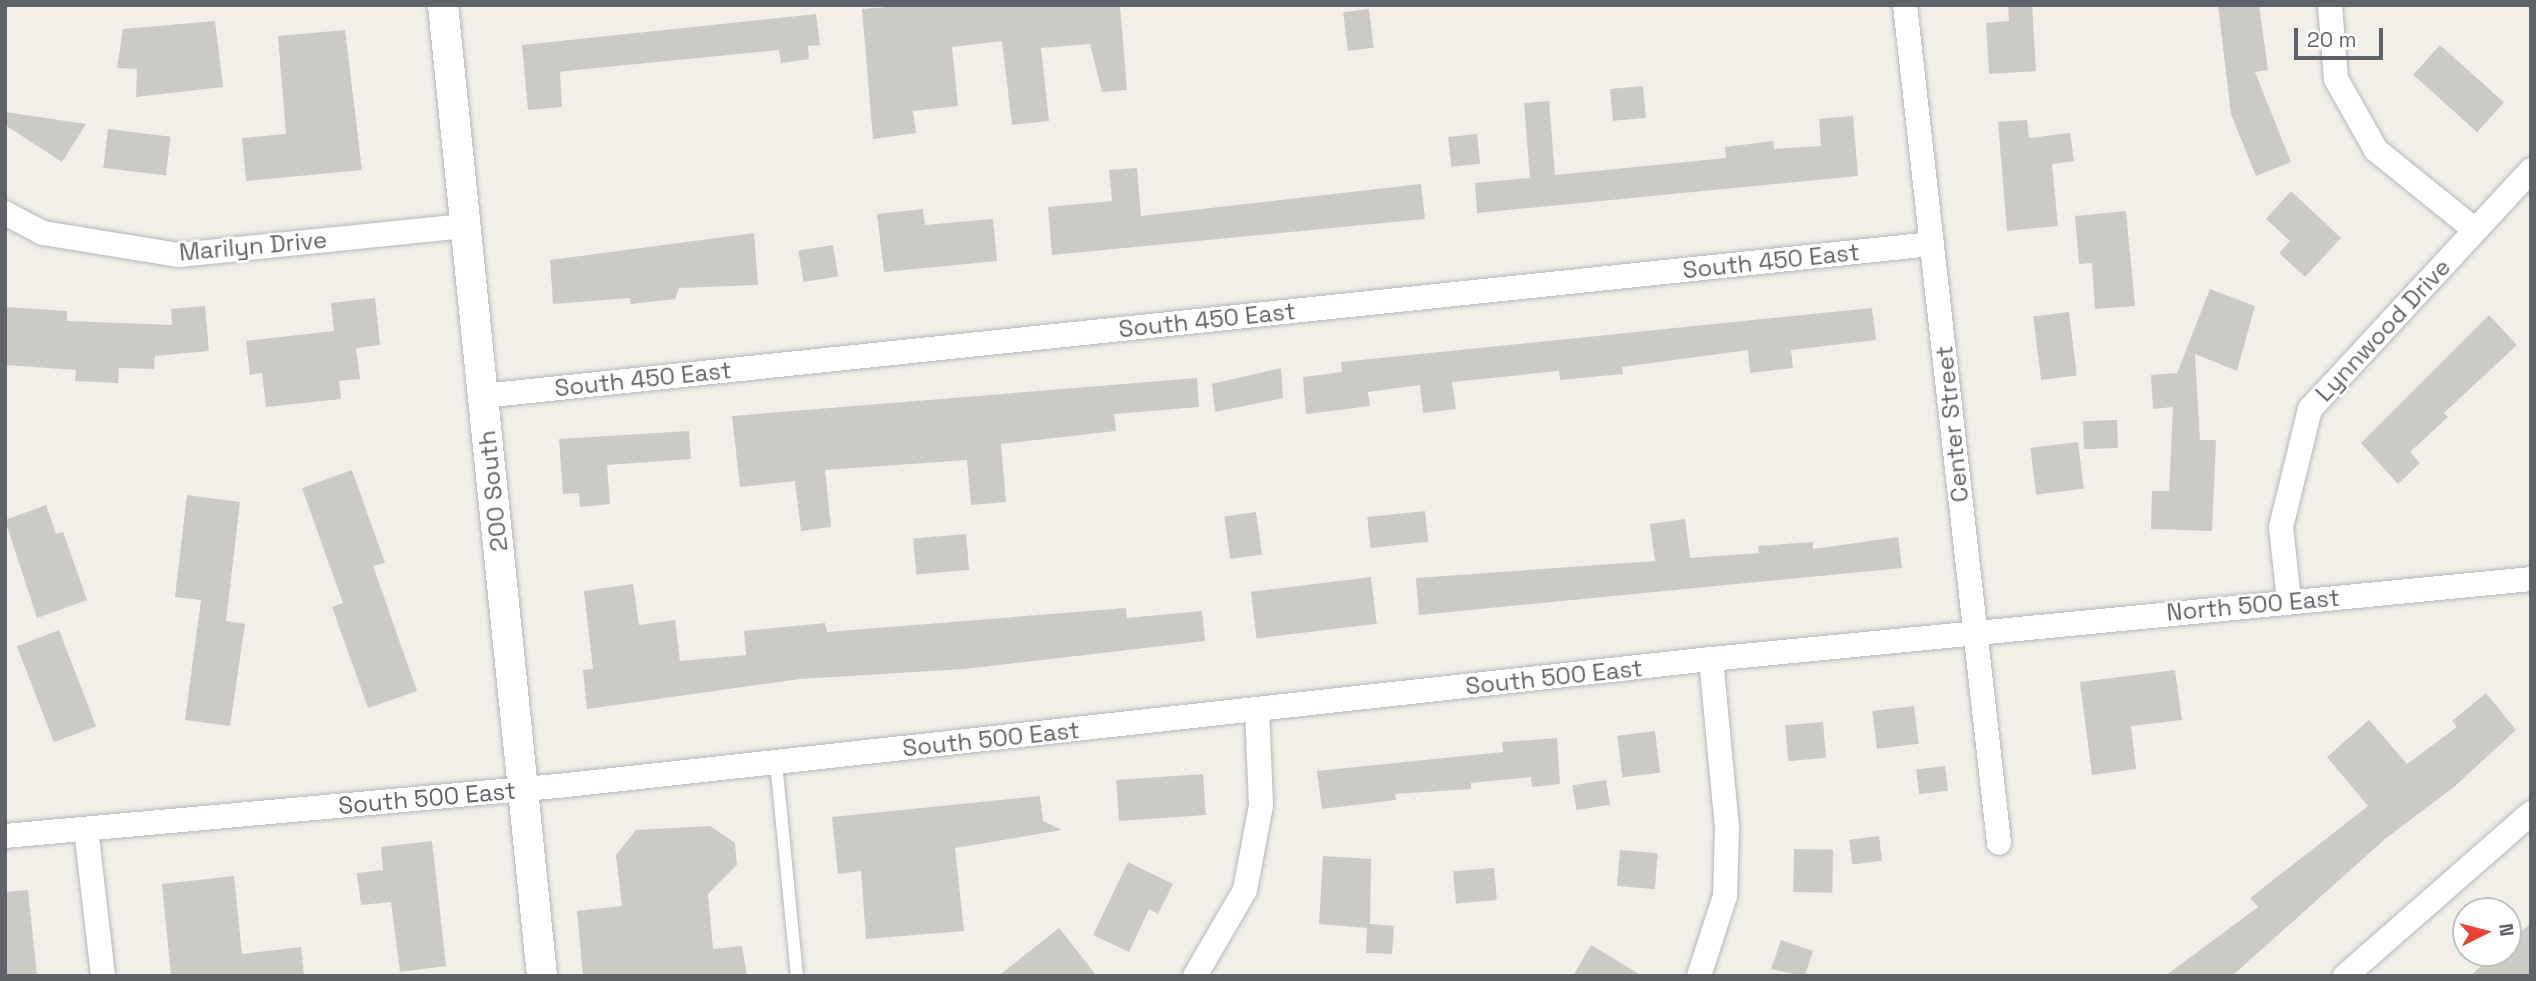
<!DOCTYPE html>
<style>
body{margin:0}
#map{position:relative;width:2536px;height:981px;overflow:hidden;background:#f1efe8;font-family:"Space Grotesk",sans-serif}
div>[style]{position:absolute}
.building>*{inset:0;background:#cccac5;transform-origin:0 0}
.roads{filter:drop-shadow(0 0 2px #b5b8bc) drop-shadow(0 0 2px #b5b8bc)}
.service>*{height:12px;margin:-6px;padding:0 6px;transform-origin:6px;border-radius:6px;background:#fff}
.minor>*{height:24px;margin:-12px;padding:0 12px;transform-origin:12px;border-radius:12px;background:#fff}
.tertiary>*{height:30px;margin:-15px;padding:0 15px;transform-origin:15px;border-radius:15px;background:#fff}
span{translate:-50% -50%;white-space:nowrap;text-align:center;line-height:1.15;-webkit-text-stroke:5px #fff;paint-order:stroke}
.street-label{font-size:24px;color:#5f6368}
.frame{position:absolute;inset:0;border:7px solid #5f6368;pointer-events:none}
.north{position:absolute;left:2452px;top:897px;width:70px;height:70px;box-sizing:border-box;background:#fff;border:2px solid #bfc1c3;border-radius:50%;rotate:84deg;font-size:19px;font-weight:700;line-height:28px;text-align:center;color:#5f6368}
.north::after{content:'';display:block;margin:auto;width:24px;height:32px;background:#ea4335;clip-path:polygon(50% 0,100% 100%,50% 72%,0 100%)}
.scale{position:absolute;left:2294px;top:28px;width:89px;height:32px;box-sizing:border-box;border:4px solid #5f6368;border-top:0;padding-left:9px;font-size:21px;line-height:24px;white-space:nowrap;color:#5f6368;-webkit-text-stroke:5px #fff;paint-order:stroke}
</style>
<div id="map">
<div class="building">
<div style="clip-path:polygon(914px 5px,1120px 5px,1127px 90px,1102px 92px,1090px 44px,1041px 48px,1049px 121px,1012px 125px,1002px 41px,952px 47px,958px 106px,913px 111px,916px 133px,873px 139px,862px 9px)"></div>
<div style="clip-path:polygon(2008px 5px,2032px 5px,2036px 71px,1989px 74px,1986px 23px,2009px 21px)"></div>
<div style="clip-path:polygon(2218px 5px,2259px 5px,2268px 70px,2255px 72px,2291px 162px,2256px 176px,2231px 114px)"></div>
<div style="left:1369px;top:9px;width:39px;height:26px;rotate:83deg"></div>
<div style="clip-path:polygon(816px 14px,820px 45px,808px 46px,809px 59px,781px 63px,779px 50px,566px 71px,560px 72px,562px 107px,528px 110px,522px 45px)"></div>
<div style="clip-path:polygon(215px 21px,223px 87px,136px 97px,137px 69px,117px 68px,123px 29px)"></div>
<div style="clip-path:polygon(345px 30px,362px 170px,246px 181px,242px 138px,286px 134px,278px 36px)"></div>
<div style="left:2440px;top:45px;width:86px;height:40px;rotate:42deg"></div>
<div style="left:1643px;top:86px;width:32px;height:33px;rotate:85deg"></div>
<div style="clip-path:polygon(1549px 101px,1555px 175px,1726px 158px,1725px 147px,1773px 141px,1774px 149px,1821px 146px,1819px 119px,1853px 116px,1858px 176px,1477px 213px,1475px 183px,1530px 178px,1524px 103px)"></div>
<div style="clip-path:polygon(5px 112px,86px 124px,62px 162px,5px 125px)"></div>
<div style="clip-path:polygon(2027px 120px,2029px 138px,2070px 133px,2074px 161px,2052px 164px,2058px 226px,2007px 231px,1998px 122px)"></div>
<div style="left:108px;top:129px;width:63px;height:39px;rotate:7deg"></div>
<div style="left:1477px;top:134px;width:30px;height:29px;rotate:84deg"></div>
<div style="clip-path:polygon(1137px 168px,1141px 216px,1421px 184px,1425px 219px,1052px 255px,1048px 207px,1112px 201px,1109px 170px)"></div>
<div style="clip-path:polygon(2291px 191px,2341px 238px,2305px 277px,2279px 253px,2290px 241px,2266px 219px)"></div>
<div style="clip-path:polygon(923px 209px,925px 225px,993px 219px,997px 261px,884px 272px,877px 214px)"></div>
<div style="clip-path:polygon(2126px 211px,2135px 306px,2095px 309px,2092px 263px,2079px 264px,2075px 216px)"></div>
<div style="clip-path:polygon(754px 233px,758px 285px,679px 288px,675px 299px,631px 304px,630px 298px,553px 304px,550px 260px)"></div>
<div style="left:833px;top:245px;width:32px;height:35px;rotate:81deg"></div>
<div style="clip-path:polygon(2210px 289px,2255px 306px,2237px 371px,2195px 354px,2200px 440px,2216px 440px,2212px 531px,2151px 529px,2152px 491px,2169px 491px,2173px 407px,2153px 409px,2151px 375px,2177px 373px)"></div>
<div style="clip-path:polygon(375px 298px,380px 345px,356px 348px,360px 379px,339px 381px,341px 399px,266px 407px,262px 373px,250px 375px,246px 341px,334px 331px,331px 303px)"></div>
<div style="clip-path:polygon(205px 306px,209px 351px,155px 356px,154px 369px,119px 368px,118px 383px,75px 381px,76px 370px,5px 365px,5px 307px,67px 311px,67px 321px,172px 325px,171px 309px)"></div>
<div style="clip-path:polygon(1872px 308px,1876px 340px,1791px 350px,1793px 368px,1750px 373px,1748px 350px,1622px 367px,1623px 374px,1560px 380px,1559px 371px,1452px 382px,1456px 409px,1423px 413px,1420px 385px,1368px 392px,1370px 406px,1306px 414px,1303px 377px,1342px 372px,1341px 362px)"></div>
<div style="left:2069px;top:312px;width:64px;height:36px;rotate:83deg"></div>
<div style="clip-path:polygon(2489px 315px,2517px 345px,2444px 413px,2448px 417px,2410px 452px,2420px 463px,2398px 484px,2361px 443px)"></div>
<div style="clip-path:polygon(1281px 368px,1283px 398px,1215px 412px,1212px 384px)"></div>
<div style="clip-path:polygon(1197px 378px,1199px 407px,1114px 414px,1116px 431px,1001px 444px,1006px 502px,971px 505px,967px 460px,825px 470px,831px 527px,801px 531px,795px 481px,740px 487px,732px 416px)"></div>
<div style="left:2117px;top:420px;width:28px;height:34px;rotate:88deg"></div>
<div style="clip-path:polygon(689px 431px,691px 459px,607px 465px,610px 504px,580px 507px,579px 493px,563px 494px,559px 439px)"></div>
<div style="left:2078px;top:442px;width:47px;height:48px;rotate:83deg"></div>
<div style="clip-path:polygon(352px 470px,385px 563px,373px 566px,417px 691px,368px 708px,332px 607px,343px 603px,302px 488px)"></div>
<div style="clip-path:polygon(187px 495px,240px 502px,226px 621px,245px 624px,230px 726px,185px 720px,201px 600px,175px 597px)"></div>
<div style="clip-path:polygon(46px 505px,56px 534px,63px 532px,87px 600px,37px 618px,5px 520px)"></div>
<div style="left:1425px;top:511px;width:31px;height:58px;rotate:84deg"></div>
<div style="left:1256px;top:512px;width:43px;height:32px;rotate:82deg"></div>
<div style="clip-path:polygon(1685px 519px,1690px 558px,1759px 553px,1758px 546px,1813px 542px,1813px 549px,1898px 537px,1902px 568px,1419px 615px,1416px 578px,1655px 561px,1650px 524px)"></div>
<div style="left:966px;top:534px;width:36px;height:53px;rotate:85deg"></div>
<div style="left:1371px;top:577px;width:47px;height:121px;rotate:83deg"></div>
<div style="clip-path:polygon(633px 584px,639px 625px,675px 620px,680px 661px,746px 655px,744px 631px,825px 623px,827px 632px,1126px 608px,1127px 618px,1202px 611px,1205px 641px,964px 669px,800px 679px,587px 709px,583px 670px,593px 669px,584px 591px)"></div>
<div style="left:59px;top:630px;width:103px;height:45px;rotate:69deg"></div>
<div style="clip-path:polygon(2175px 670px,2182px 720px,2131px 726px,2136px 769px,2092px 775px,2080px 682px)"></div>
<div style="clip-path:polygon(2486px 693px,2516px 730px,2454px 787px,2385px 839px,2232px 976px,2165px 976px,2258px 907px,2250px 898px,2368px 806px,2327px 757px,2369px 720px,2407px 764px,2457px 727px,2452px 721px)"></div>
<div style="left:1914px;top:706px;width:38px;height:42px;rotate:83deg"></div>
<div style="left:1823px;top:722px;width:36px;height:38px;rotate:85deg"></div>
<div style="left:1655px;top:731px;width:42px;height:38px;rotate:83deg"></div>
<div style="clip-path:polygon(1557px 738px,1560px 784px,1532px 787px,1531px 777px,1471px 783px,1471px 789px,1395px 794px,1396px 800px,1322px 809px,1317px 771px,1503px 752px,1502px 742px)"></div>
<div style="left:1945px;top:766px;width:25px;height:29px;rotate:83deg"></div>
<div style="left:1203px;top:774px;width:41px;height:87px;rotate:86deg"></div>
<div style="left:1606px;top:780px;width:25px;height:34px;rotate:81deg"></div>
<div style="clip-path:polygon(1040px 796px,1043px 821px,1062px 830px,955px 848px,964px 931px,866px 939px,861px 871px,838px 874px,832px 817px)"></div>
<div style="clip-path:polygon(710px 826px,735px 843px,737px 865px,708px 894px,713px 949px,742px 946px,747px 976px,583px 976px,577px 911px,622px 906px,616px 855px,636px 830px)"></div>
<div style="left:1879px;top:836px;width:25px;height:30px;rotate:83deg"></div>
<div style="clip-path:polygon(432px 841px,446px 966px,400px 972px,391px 902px,361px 905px,357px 873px,383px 870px,381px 847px)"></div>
<div style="left:1794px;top:849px;width:39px;height:43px;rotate:1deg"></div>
<div style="left:1620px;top:850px;width:38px;height:36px;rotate:5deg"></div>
<div style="clip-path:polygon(1323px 856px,1371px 859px,1370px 924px,1394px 926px,1392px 954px,1366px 953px,1367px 928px,1319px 924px)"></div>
<div style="clip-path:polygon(1128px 862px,1173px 884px,1158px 914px,1149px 909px,1129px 952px,1093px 935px)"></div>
<div style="left:1494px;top:868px;width:32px;height:41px;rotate:85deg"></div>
<div style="clip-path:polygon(234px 876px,242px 954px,301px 947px,304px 976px,171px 976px,162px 884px)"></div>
<div style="clip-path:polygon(28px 890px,37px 976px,5px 976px,5px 892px)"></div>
<div style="clip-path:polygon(2531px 923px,2531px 976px,2470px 976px,2496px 953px,2508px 953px,2508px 943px)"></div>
<div style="clip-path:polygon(1059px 928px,1097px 976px,998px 976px)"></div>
<div style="clip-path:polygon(1781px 940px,1813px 951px,1805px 976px,1771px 969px)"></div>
<div style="clip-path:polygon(1591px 945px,1642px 976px,1573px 976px)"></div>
</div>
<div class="roads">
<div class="service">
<div style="left:776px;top:762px;width:215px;rotate:84.4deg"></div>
</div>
<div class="minor">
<div style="left:1905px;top:5px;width:843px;rotate:83.6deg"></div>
<div style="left:2330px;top:5px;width:74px;rotate:85.4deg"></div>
<div style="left:2336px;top:79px;width:81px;rotate:60.6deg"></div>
<div style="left:2376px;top:150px;width:127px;rotate:38.9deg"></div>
<div style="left:5px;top:213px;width:43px;rotate:27.8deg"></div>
<div style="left:43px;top:233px;width:138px;rotate:9.2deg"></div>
<div style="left:179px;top:255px;width:287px;rotate:-5.8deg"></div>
<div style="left:483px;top:396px;width:1457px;rotate:-5.99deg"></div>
<div style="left:2289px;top:600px;width:73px;rotate:-96.3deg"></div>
<div style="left:2281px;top:527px;width:122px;rotate:-76.2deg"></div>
<div style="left:2310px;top:409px;width:326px;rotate:-47.2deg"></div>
<div style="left:86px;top:829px;width:148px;rotate:83.4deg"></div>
<div style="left:5px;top:836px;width:555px;rotate:-5.17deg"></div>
<div style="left:558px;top:786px;width:1160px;rotate:-6.29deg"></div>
<div style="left:1711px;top:659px;width:824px;rotate:-5.57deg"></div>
<div style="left:1195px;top:976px;width:99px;rotate:-59.8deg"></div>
<div style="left:1245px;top:890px;width:86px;rotate:-79.3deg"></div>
<div style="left:1261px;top:805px;width:94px;rotate:-92.4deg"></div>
<div style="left:1699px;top:976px;width:84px;rotate:-72deg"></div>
<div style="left:1725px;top:896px;width:68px;rotate:-88.3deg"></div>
<div style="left:1727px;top:828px;width:170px;rotate:-95.4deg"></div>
<div style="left:2345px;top:976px;width:247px;rotate:-41.2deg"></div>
</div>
<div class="tertiary">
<div style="left:443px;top:5px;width:976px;rotate:84.18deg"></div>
</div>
</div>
<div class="street-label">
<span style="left:253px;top:246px;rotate:-5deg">Marilyn Drive</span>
<span style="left:1771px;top:261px;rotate:-6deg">South 450 East</span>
<span style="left:1207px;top:320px;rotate:-6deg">South 450 East</span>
<span style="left:2383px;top:330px;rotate:-47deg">Lynnwood Drive</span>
<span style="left:643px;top:379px;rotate:-6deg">South 450 East</span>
<span style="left:1952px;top:424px;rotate:-96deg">Center Street</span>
<span style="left:493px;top:491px;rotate:-96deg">200 South</span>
<span style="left:2253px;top:605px;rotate:-5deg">North 500 East</span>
<span style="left:1554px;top:677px;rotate:-6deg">South 500 East</span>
<span style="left:991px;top:739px;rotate:-6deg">South 500 East</span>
<span style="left:427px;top:798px;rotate:-5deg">South 500 East</span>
</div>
<div class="frame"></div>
<div class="north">N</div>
<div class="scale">20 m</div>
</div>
